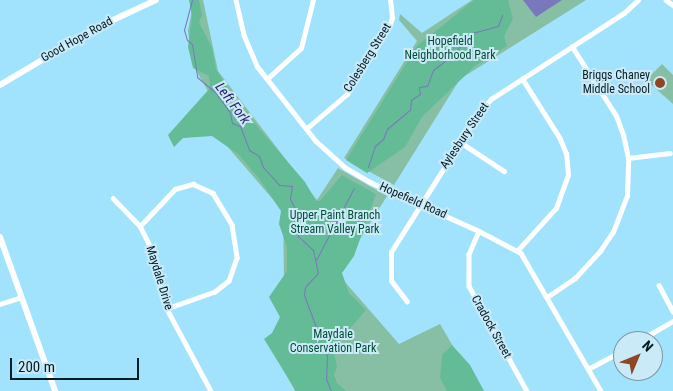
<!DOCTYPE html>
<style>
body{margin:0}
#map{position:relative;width:673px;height:391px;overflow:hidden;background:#a1e3fc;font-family:"Roboto Condensed",sans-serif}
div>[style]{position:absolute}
.green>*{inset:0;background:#87bfa5}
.forest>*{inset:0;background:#64bc96}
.water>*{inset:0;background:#7978bc}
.stream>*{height:1px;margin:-0.5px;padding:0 0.5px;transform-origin:0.5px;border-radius:0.5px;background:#7978bc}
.street>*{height:4.5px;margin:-2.25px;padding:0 2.25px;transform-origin:2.25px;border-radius:2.25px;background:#fff}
.secondary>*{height:6px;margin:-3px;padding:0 3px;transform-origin:3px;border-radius:3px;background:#fff}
.dots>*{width:14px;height:14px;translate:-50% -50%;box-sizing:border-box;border:2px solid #cbeaf7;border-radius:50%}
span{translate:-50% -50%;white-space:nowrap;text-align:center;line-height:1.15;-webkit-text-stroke:4px #cbeaf7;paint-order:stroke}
.street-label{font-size:12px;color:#011c25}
.park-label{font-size:12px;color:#004d34}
.poi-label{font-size:12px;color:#011c25}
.right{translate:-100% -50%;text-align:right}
.water-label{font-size:14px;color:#2a1b6c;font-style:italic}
.north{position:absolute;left:613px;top:331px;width:50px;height:50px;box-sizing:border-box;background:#cbeaf7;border:1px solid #7a98a3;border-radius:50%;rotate:45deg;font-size:14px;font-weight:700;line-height:20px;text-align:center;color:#011c25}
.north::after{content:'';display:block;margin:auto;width:18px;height:22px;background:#8e4625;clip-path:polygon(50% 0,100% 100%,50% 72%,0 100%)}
.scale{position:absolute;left:10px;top:358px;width:129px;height:22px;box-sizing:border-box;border:2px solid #011c25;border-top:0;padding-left:6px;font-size:15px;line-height:18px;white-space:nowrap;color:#011c25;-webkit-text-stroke:4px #cbeaf7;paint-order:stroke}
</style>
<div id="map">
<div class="green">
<div style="clip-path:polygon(194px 0,203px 0,218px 71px,317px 200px,338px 168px,387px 196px,338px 274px,399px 344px,440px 324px,479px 391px,295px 391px,275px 354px,285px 348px,283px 211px,195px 109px,209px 93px,193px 65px,188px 31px)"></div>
<div style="clip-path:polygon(472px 0,586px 0,460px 79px,394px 185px,344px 158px,417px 41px,399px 20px,400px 14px,422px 33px)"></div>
<div style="clip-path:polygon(662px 64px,673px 75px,673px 104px,646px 80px)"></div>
</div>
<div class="forest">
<div style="clip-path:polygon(189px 0,199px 0,202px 15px,199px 22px,212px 48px,216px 69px,234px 99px,305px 182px,316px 201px,320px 201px,342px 175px,376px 194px,354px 256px,342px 273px,349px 293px,366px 310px,333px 348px,337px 367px,334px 375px,337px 383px,346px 391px,296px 391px,264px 339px,272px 333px,280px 317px,269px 297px,287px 271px,287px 247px,279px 224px,281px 211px,260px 180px,238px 154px,212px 136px,183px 138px,174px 147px,168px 135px,210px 88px,209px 76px,193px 68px,188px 47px,192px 16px)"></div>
<div style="clip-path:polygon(474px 0,508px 0,513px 19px,504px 36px,507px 46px,475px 66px,422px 117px,405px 147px,367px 173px,346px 160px,417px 46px)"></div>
<div style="clip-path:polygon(452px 345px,470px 365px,484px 391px,447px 391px,440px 378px,442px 355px)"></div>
</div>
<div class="water">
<div style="clip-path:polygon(523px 0,562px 0,536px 17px)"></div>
</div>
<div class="stream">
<div style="left:192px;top:0;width:31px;rotate:105deg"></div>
<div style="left:184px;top:30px;width:10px;rotate:73deg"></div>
<div style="left:187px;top:40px;width:6px;rotate:39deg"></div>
<div style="left:192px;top:44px;width:33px;rotate:81deg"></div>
<div style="left:197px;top:77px;width:23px;rotate:40deg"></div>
<div style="left:215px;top:92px;width:26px;rotate:54deg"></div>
<div style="left:230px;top:113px;width:10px;rotate:79deg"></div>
<div style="left:232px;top:123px;width:9px;rotate:21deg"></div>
<div style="left:240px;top:126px;width:26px;rotate:69deg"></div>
<div style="left:249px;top:150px;width:12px;rotate:31deg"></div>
<div style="left:259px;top:156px;width:12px;rotate:70deg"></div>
<div style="left:263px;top:167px;width:24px;rotate:48deg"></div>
<div style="left:279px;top:185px;width:13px;rotate:4deg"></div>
<div style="left:292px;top:186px;width:13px;rotate:99deg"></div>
<div style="left:290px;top:199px;width:18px;rotate:63deg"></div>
<div style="left:298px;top:215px;width:21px;rotate:90deg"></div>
<div style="left:298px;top:236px;width:21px;rotate:43deg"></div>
<div style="left:313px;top:250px;width:24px;rotate:78deg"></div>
<div style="left:318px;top:273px;width:19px;rotate:133deg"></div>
<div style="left:305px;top:287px;width:8px;rotate:97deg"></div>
<div style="left:304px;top:295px;width:43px;rotate:69.4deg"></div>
<div style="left:319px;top:335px;width:8px;rotate:97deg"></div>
<div style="left:318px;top:343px;width:15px;rotate:53deg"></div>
<div style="left:327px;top:355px;width:24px;rotate:92deg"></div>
<div style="left:326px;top:379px;width:13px;rotate:67deg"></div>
<div style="left:368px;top:167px;width:22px;rotate:-72deg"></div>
<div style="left:375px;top:146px;width:11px;rotate:-41deg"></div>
<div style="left:383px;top:139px;width:11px;rotate:-68deg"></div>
<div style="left:387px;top:129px;width:30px;rotate:-40deg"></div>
<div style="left:410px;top:110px;width:10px;rotate:-84deg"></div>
<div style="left:411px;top:100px;width:11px;rotate:-34deg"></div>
<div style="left:420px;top:94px;width:7px;rotate:-98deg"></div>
<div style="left:419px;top:87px;width:8px;rotate:-7deg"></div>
<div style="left:427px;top:86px;width:17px;rotate:-69deg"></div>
<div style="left:433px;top:70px;width:20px;rotate:-37deg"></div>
<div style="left:449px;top:58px;width:34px;rotate:-47deg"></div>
<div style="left:472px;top:33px;width:27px;rotate:-15deg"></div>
<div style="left:498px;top:26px;width:12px;rotate:-70deg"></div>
<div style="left:316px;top:260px;width:81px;rotate:-62.2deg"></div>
</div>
<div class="street">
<div style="left:236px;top:0;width:36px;rotate:77deg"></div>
<div style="left:244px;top:35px;width:34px;rotate:67deg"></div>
<div style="left:257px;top:66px;width:95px;rotate:51.8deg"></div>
<div style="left:316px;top:141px;width:40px;rotate:42deg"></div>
<div style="left:346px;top:168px;width:28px;rotate:30deg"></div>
<div style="left:370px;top:182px;width:120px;rotate:24.2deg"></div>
<div style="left:479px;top:231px;width:47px;rotate:27.6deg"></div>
<div style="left:521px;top:253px;width:160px;rotate:59.9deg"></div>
<div style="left:666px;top:0;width:9px;rotate:36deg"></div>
<div style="left:267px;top:79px;width:46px;rotate:-42.4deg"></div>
<div style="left:301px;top:48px;width:49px;rotate:-76deg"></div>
<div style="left:306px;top:129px;width:54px;rotate:-40.5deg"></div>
<div style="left:347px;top:94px;width:79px;rotate:-57.9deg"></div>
<div style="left:389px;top:27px;width:9px;rotate:-72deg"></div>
<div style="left:392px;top:18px;width:18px;rotate:-96deg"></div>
<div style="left:460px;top:142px;width:53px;rotate:33.4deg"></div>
<div style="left:628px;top:158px;width:42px;rotate:-6.8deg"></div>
<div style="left:113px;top:198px;width:39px;rotate:46deg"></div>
<div style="left:140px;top:226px;width:20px;rotate:63deg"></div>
<div style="left:149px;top:244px;width:67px;rotate:74.5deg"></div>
<div style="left:167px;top:309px;width:93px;rotate:61.8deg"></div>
<div style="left:140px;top:226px;width:51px;rotate:-46.6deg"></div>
<div style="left:175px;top:189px;width:19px;rotate:-16deg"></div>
<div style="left:193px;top:184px;width:22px;rotate:24deg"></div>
<div style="left:213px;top:193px;width:37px;rotate:59deg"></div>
<div style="left:232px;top:225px;width:33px;rotate:81deg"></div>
<div style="left:237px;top:258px;width:24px;rotate:109deg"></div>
<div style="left:229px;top:281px;width:18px;rotate:142deg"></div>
<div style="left:215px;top:292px;width:51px;rotate:160.5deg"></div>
<div style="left:479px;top:231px;width:25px;rotate:113deg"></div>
<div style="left:469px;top:254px;width:32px;rotate:90deg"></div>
<div style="left:469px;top:286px;width:120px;rotate:61.1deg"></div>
<div style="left:517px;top:251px;width:58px;rotate:-47.8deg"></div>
<div style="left:556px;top:208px;width:35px;rotate:-70deg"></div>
<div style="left:568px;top:175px;width:21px;rotate:-95deg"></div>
<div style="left:566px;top:154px;width:16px;rotate:-112deg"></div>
<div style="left:560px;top:139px;width:71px;rotate:-122.3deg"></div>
<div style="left:659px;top:285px;width:30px;rotate:62deg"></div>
<div style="left:547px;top:297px;width:34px;rotate:-34deg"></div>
<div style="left:575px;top:278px;width:37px;rotate:-47deg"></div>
<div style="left:600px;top:251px;width:23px;rotate:-56deg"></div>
<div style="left:613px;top:232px;width:39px;rotate:-69deg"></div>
<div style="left:627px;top:196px;width:38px;rotate:-88deg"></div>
<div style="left:628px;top:158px;width:24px;rotate:-102deg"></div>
<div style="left:623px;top:135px;width:20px;rotate:-110deg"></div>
<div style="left:616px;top:116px;width:82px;rotate:-122.5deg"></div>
<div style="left:407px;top:302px;width:26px;rotate:-127deg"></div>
<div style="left:391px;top:281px;width:29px;rotate:-90deg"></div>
<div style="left:391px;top:252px;width:165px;rotate:-57.8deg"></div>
<div style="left:479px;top:112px;width:18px;rotate:-47deg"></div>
<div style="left:491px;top:99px;width:158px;rotate:-32.9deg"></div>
<div style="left:624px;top:13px;width:19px;rotate:-43deg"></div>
<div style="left:0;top:304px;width:22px;rotate:-18deg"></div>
<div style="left:638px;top:341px;width:40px;rotate:-29.7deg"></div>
<div style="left:588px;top:369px;width:40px;rotate:-28deg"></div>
</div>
<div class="secondary">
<div style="left:0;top:85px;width:112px;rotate:-30.7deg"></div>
<div style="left:96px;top:28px;width:66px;rotate:-25deg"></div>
<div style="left:0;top:237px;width:164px;rotate:70.3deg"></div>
</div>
<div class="dots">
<div style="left:660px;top:83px;background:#8e4625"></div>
</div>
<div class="street-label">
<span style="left:77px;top:40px;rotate:-29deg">Good Hope Road</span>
<span style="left:368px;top:58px;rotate:-58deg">Colesberg Street</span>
<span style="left:465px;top:136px;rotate:-56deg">Aylesbury Street</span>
<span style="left:413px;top:201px;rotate:24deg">Hopefield Road</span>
<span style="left:159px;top:278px;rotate:73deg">Maydale Drive</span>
<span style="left:491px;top:327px;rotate:61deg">Cradock Street</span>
</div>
<div class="park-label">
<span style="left:450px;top:49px">Hopefield<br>Neighborhood Park</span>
<span style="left:335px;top:223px">Upper Paint Branch<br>Stream Valley Park</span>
<span style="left:333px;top:342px">Maydale<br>Conservation Park</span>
</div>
<div class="poi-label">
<span class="right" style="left:650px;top:83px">Briggs Chaney<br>Middle School</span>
</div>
<div class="water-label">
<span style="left:233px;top:103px;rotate:53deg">Left Fork</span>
</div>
<div class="north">N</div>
<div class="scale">200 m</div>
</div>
